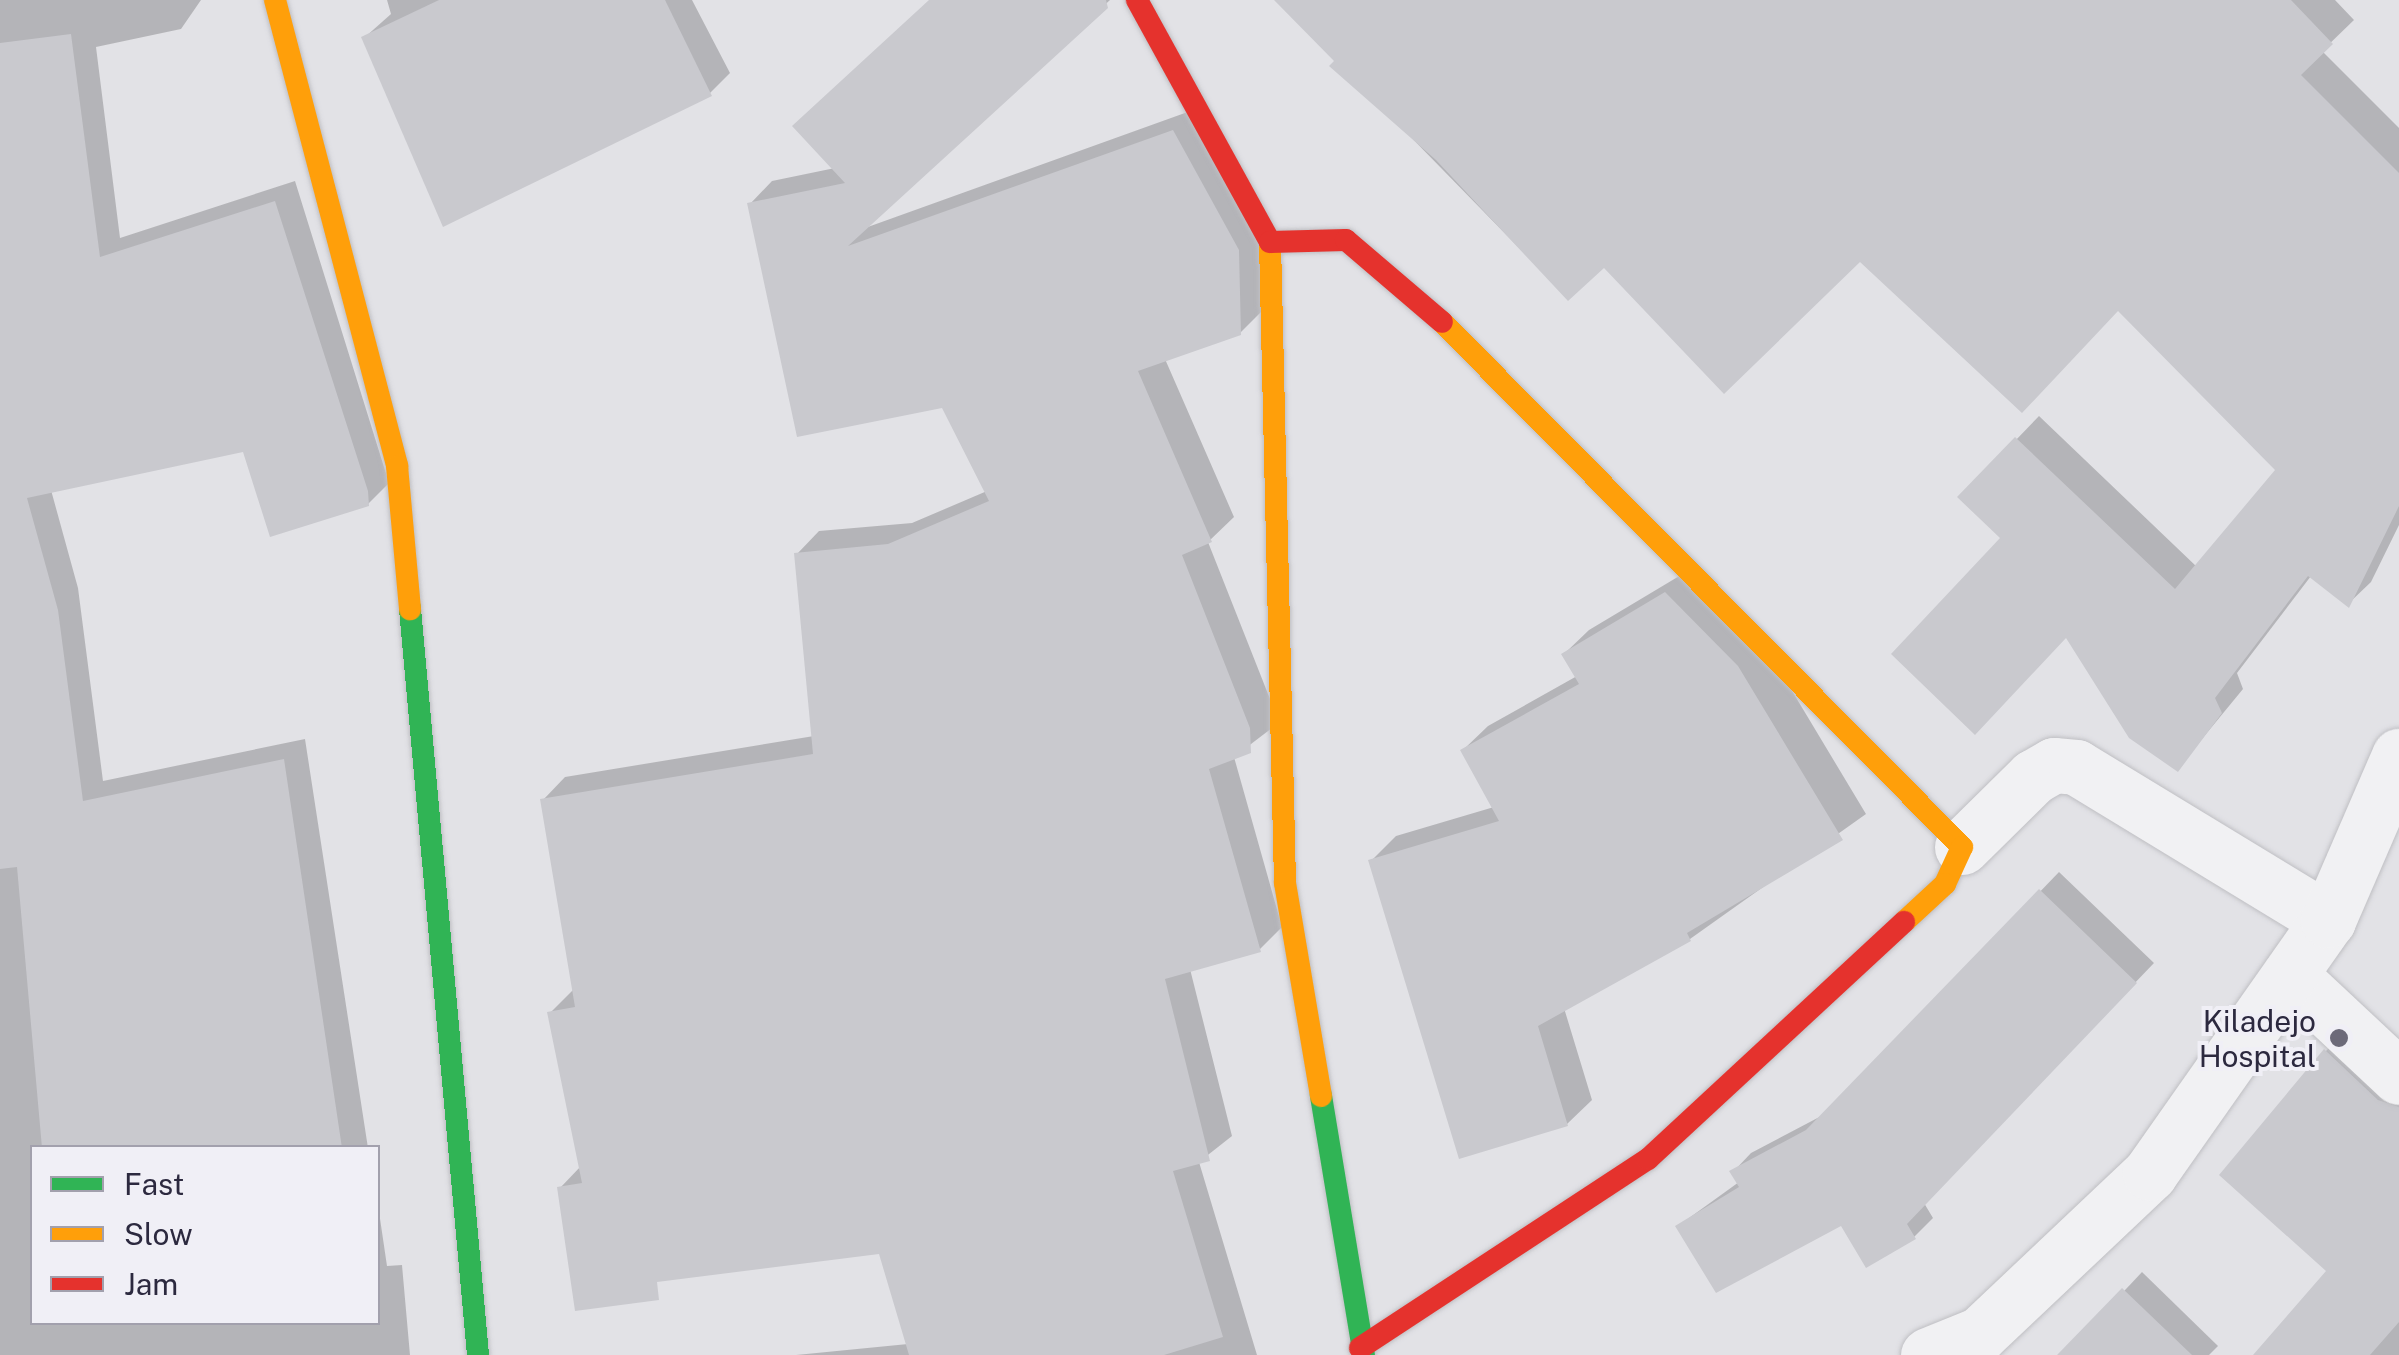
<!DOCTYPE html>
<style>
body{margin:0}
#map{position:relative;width:2399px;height:1355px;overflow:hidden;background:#e2e2e6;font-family:"Public Sans",sans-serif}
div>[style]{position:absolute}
.shadow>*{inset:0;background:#0003}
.building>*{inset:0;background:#c9c9ce}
.roads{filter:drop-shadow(0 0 2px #bfbfc3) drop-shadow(0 0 2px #bfbfc3)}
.street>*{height:55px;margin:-27.5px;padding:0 27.5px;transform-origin:27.5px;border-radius:27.5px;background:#f1f1f3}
.fast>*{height:22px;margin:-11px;padding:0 11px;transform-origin:11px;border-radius:11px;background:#30b455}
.slow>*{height:22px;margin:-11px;padding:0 11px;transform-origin:11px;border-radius:11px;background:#ff9f0a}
.jam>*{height:22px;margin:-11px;padding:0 11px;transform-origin:11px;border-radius:11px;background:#e5322d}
.dots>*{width:28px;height:28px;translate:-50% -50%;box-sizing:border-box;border:5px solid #f0eff6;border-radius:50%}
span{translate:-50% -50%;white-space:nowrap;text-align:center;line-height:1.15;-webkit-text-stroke:8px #f0eff6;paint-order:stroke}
.poi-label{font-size:30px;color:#2c293f}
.right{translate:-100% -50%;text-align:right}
.legend{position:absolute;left:30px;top:1145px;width:350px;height:180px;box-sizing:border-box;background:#f0eff6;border:2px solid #a2a0ad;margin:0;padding:12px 18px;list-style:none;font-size:30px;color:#2c293f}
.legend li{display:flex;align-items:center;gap:20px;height:50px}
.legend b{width:50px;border:2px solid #a2a0ad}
</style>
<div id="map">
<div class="shadow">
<div style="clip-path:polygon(0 0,201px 0,181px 29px,96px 47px,120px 238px,295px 181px,389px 483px,368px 504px,244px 449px,51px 490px,78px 588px,103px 781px,305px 739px,368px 1148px,32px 1148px,32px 1322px,378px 1322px,378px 1205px,387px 1266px,402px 1265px,410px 1355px,0 1355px)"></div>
<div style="clip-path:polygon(387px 0,692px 0,730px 73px,710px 93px,364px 38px,391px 14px)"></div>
<div style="clip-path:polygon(930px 0,1110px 0,865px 228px,1196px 109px,1261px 227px,1263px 310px,1240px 333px,1165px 359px,1234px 517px,1208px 542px,1272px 704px,1272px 728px,1234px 757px,1282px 927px,1260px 949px,1190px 969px,1232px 1136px,1199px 1162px,1257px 1355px,796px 1355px,908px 1344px,881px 1252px,560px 1188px,581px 1166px,550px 1013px,573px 990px,543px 800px,565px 777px,814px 736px,797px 554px,819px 531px,912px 523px,987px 491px,943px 405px,750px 204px,772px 181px,835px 168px)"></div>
<div style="clip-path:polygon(1277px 0,2335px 0,2354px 20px,2322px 51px,2399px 128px,2399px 525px,2371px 582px,2348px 604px,2311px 576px,2237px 673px,2243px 689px,2178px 768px,2004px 538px,1961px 497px,2039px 416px,2197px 567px,2279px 470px,2118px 308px,1860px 258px,1604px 264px,1568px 298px)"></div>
<div style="clip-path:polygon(1691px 569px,1762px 641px,1866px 814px,1690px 939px,1564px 1008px,1592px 1100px,1567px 1124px,1371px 861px,1396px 836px,1494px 807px,1463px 750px,1488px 726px,1577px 676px,1564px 654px,1589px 630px)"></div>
<div style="clip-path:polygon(2059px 872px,2154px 963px,1924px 1203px,1933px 1218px,1914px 1237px,1842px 1223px,1678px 1226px,1739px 1182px,1733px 1172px,1751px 1153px,1827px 1113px)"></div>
<div style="clip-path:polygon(2343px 1034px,2399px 1084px,2399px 1355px,2256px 1355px,2329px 1271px,2326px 1051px)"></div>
<div style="clip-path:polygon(2142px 1272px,2218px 1346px,2209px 1355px,2064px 1355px)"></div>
</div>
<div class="building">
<div style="clip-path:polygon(439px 0,665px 0,712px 96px,443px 227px,361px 37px)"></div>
<div style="clip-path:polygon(929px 0,1106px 0,1108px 8px,848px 246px,1173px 130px,1239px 250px,1241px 335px,1138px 371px,1212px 542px,1182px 555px,1250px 728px,1251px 753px,1209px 769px,1261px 952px,1165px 979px,1210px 1161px,1173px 1171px,1223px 1337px,1164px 1355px,909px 1355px,879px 1254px,657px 1282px,659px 1300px,575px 1311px,557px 1187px,582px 1183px,547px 1012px,575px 1007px,540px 799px,813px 754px,794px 553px,888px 544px,989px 501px,942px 408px,797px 437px,747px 203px,845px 183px,792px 126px)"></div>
<div style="clip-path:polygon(1274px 0,2291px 0,2333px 44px,2301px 75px,2399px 173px,2399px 506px,2349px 608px,2308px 576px,2215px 698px,2222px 713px,2178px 772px,2129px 738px,2066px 638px,1975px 735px,1891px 654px,2000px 538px,1957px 497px,2015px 437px,2175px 589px,2275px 470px,2118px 311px,2022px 413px,1860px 262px,1724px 394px,1604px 268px,1568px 301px,1436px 160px,1329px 66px,1334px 61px)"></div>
<div style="clip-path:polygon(71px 34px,100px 257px,275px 201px,368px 491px,369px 506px,270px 537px,243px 452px,27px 498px,58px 610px,83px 801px,284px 759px,342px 1148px,42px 1148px,17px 867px,0 869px,0 43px)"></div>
<div style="clip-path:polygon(1665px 592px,1738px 666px,1843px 840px,1687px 933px,1691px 941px,1538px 1026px,1568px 1126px,1459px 1159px,1368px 860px,1499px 821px,1460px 750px,1579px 684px,1561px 654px)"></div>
<div style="clip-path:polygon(2039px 889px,2137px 983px,1907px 1224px,1916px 1239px,1866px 1268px,1841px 1226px,1716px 1293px,1675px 1226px,1739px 1187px,1729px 1171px,1806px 1130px)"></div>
<div style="clip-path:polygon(2324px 1049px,2378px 1100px,2399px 1107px,2399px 1322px,2370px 1355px,2253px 1355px,2326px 1271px,2219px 1175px)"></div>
<div style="clip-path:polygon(2122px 1288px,2192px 1355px,2057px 1355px)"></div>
</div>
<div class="roads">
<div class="street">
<div style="left:1962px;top:847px;width:100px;rotate:-44.6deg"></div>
<div style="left:2033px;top:777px;width:24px;rotate:-30deg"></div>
<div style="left:2054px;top:765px;width:22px;rotate:5deg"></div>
<div style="left:2076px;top:767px;width:295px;rotate:31.3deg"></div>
<div style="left:2290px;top:975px;width:149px;rotate:43.1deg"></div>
<div style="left:1928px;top:1355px;width:56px;rotate:-22deg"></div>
<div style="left:1980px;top:1334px;width:234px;rotate:-43.4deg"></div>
<div style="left:2150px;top:1173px;width:309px;rotate:-54.9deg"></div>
<div style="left:2328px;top:920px;width:179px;rotate:-66.6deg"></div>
</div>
<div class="fast">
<div style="left:410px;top:609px;width:749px;rotate:84.79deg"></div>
<div style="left:1321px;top:1096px;width:263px;rotate:80.6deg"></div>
</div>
<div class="slow">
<div style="left:275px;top:0;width:482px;rotate:75.3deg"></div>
<div style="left:397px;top:466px;width:144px;rotate:84.8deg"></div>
<div style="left:1270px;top:242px;width:641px;rotate:88.66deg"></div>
<div style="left:1285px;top:883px;width:216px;rotate:80.4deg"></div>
<div style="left:1442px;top:322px;width:739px;rotate:45.27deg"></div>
<div style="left:1962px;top:847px;width:41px;rotate:114.7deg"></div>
<div style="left:1945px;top:884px;width:56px;rotate:137.2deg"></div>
</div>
<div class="jam">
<div style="left:1137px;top:0;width:276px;rotate:61.2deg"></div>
<div style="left:1270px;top:242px;width:76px;rotate:-1.5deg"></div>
<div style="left:1346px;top:240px;width:126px;rotate:40.5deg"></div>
<div style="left:1360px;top:1348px;width:344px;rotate:-33.3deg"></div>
<div style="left:1648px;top:1159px;width:349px;rotate:-42.8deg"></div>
</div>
</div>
<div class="dots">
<div style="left:2339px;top:1038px;background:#6c6a79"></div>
</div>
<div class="poi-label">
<span class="right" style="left:2316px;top:1038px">Kiladejo<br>Hospital</span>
</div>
<ul class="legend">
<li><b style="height:12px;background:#30b455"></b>Fast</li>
<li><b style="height:12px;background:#ff9f0a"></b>Slow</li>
<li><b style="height:12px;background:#e5322d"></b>Jam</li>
</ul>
</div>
